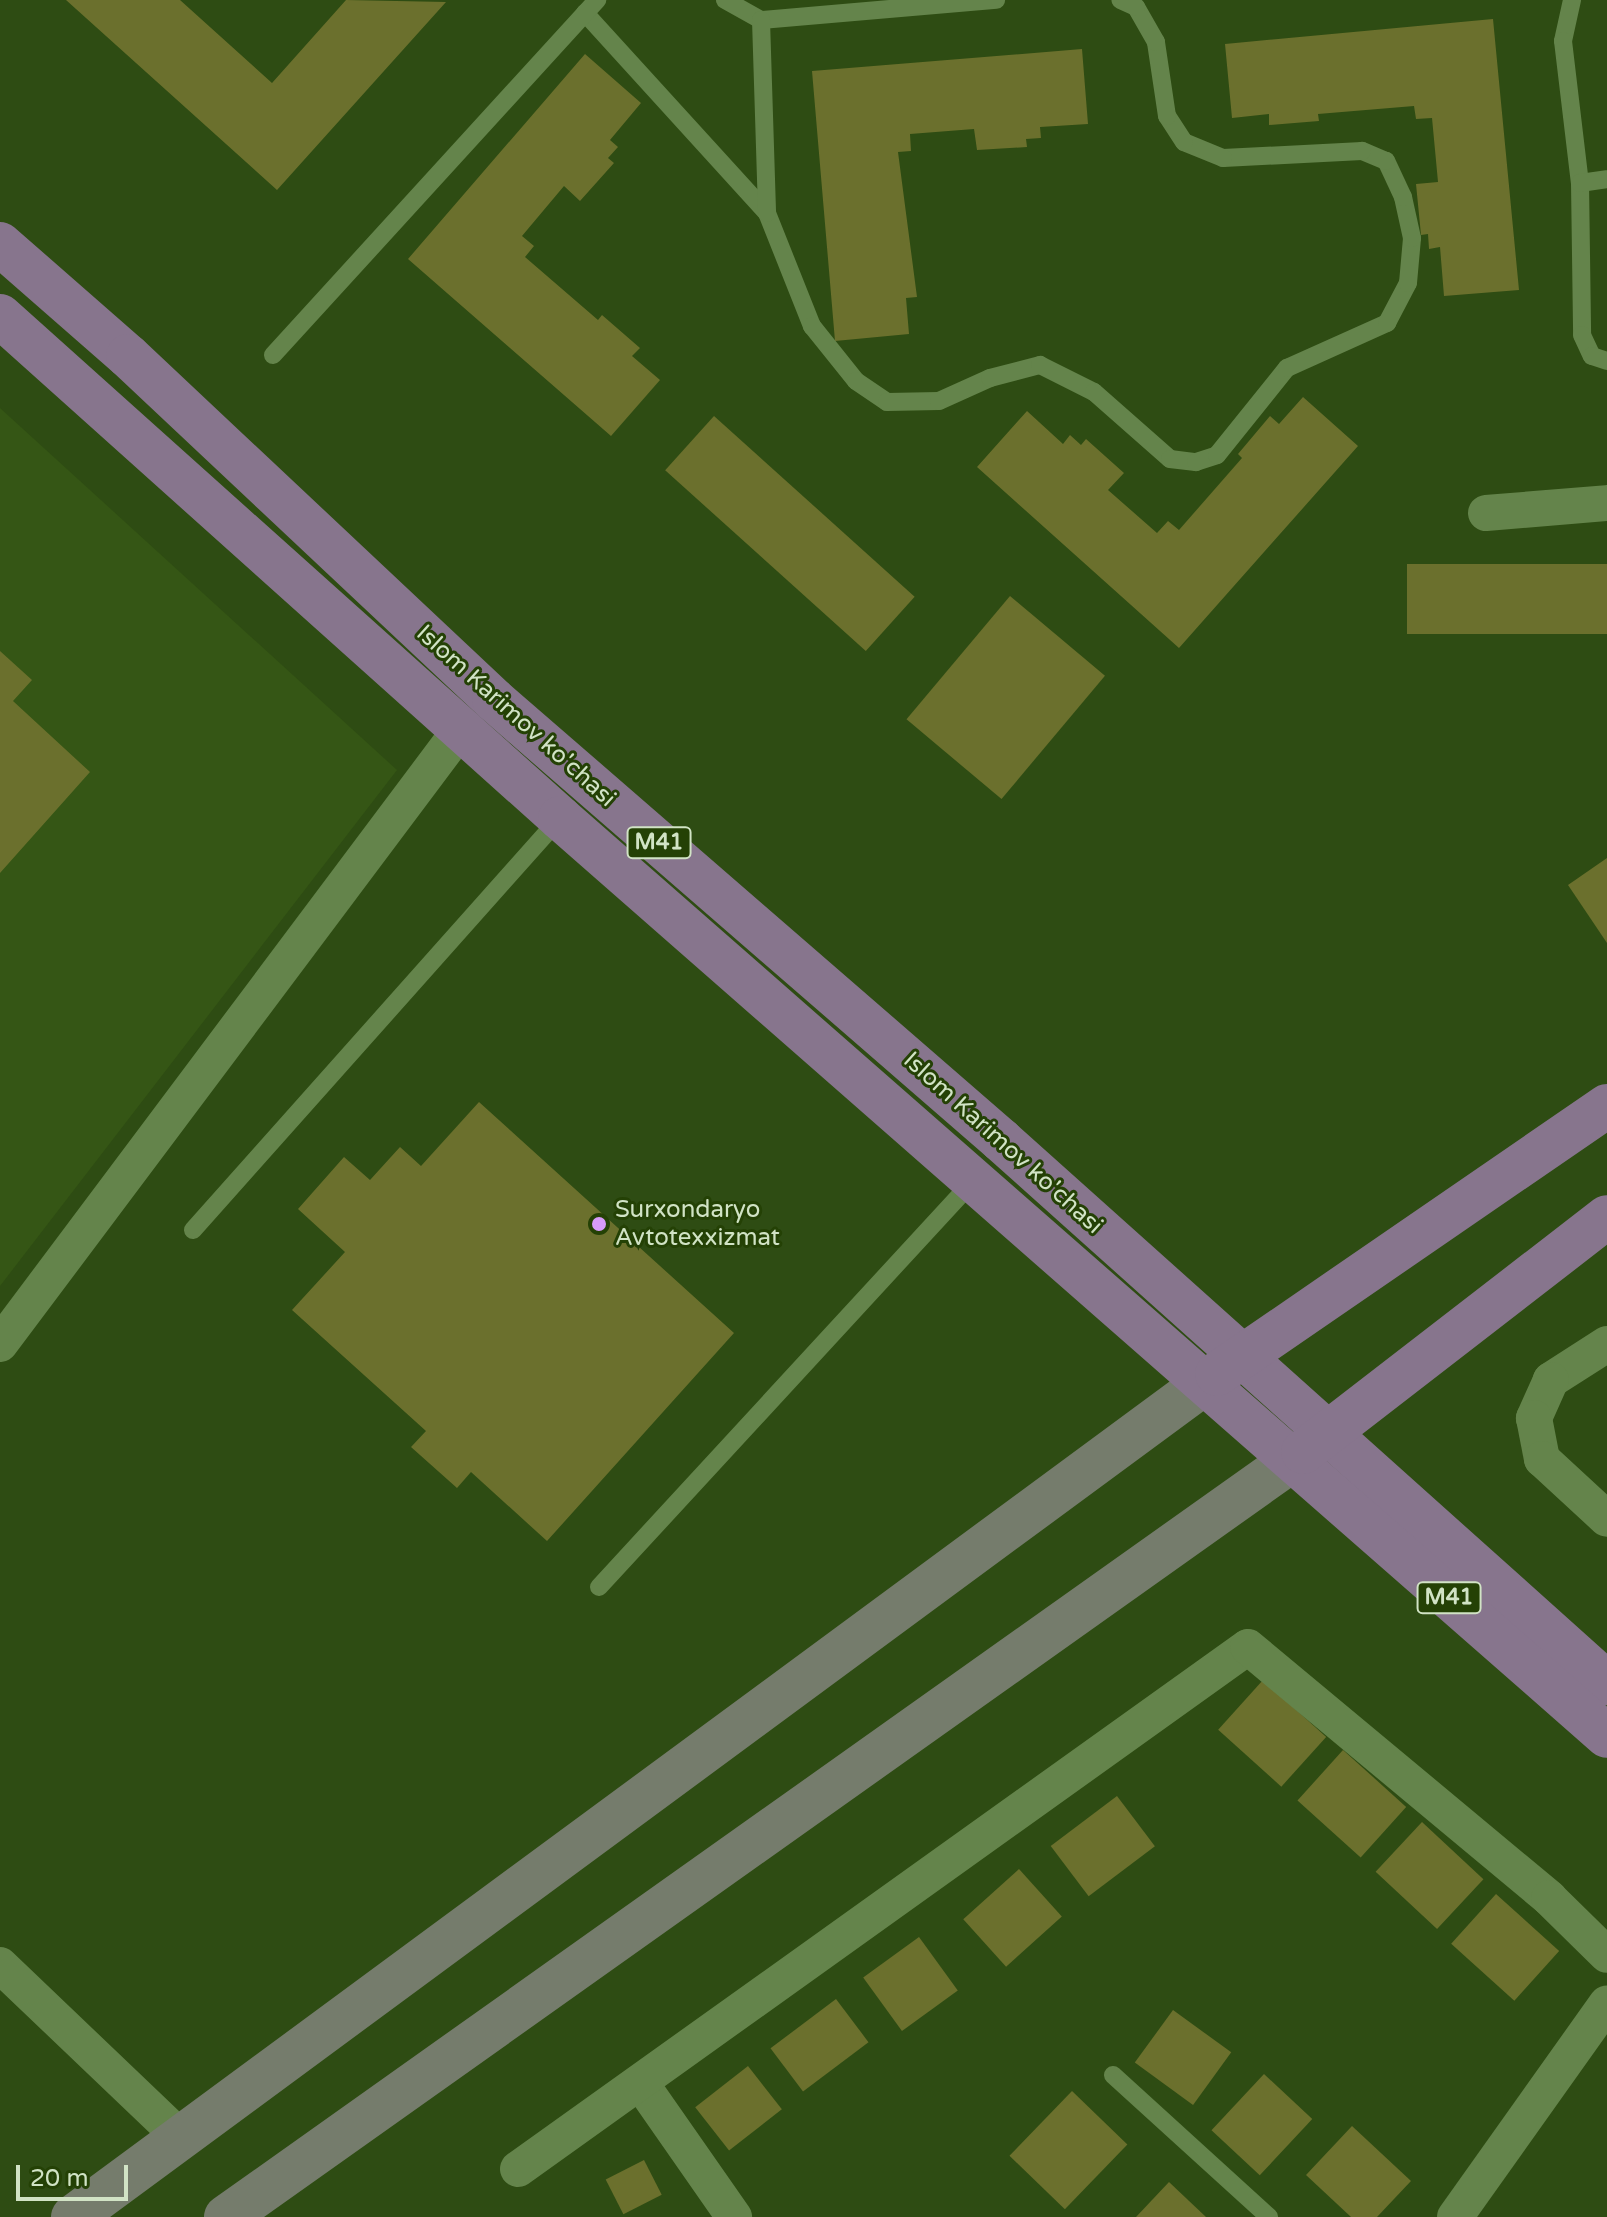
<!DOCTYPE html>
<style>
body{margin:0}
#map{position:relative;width:1607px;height:2217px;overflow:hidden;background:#2e4c13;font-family:"Varela Round",sans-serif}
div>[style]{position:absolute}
.built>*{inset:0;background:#355615}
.building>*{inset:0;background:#6b702d;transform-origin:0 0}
.lane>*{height:18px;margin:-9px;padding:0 9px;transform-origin:9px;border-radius:9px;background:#64844b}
.street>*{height:36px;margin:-18px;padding:0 18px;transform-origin:18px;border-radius:18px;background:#64844b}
.secondary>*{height:44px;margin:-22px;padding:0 22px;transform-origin:22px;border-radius:22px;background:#757c6c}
.primary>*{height:44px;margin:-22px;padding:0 22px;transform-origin:22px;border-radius:22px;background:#87758d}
.dots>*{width:22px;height:22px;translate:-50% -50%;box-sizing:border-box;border:4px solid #244105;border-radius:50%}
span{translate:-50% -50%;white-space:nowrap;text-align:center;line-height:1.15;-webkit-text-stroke:6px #244105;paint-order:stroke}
.shield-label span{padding:2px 6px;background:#244105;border:2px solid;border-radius:6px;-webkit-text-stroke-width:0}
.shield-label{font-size:22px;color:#d1e3c5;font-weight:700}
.street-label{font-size:24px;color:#d1e3c5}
.poi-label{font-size:24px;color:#d1e3c5}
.left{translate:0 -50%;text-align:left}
.scale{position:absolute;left:16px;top:2165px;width:112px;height:36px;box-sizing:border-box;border:4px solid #d1e3c5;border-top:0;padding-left:10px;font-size:24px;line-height:28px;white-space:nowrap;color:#d1e3c5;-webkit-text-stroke:6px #244105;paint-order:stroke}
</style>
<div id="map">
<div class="built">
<div style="clip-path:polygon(0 408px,397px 770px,0 1286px)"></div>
</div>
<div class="building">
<div style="clip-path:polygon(66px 0,180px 0,272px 83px,346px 0,446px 2px,277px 190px)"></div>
<div style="clip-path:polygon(1493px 19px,1519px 290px,1444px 296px,1440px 247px,1429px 249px,1428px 234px,1421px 235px,1416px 184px,1438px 182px,1432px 118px,1416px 119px,1414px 106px,1318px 114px,1319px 121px,1269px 125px,1269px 114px,1232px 118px,1225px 44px)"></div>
<div style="clip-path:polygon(1082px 49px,1088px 124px,1040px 127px,1041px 138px,1026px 139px,1027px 147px,977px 150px,974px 129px,910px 134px,911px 151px,898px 152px,917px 297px,906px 298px,909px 334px,835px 341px,812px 71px)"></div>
<div style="clip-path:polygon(585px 54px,641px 103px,610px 140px,618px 147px,608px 158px,614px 163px,580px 201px,564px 186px,522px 236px,534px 246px,525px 257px,598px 320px,602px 315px,640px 348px,632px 356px,660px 380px,611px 436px,408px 259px)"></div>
<div style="clip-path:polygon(1303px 397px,1358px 446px,1179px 648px,977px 467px,1027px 411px,1063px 444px,1070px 435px,1081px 445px,1086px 439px,1124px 473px,1108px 490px,1157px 533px,1168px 521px,1179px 530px,1242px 458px,1238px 454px,1270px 416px,1279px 424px)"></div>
<div style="left:714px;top:416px;width:270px;height:73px;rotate:42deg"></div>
<div style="left:1607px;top:564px;width:70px;height:200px;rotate:90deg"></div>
<div style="left:1010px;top:596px;width:124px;height:161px;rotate:40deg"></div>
<div style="clip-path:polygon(0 651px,32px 680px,13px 701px,90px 772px,0 873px)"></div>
<div style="clip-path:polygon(1607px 858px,1607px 943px,1568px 885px)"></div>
<div style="clip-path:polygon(479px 1102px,734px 1333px,547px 1541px,471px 1472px,457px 1488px,411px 1447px,426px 1431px,292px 1310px,345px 1252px,298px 1209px,344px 1157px,370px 1180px,400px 1147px,421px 1166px)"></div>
<div style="left:1263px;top:1680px;width:85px;height:67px;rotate:42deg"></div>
<div style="left:1343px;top:1750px;width:85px;height:68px;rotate:42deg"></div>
<div style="left:1117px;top:1796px;width:63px;height:83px;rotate:53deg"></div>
<div style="left:1422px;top:1822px;width:84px;height:68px;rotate:43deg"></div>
<div style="left:1019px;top:1869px;width:64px;height:75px;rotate:48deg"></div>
<div style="left:1496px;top:1894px;width:85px;height:67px;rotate:42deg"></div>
<div style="left:919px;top:1937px;width:66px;height:69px;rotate:54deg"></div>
<div style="left:836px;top:1999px;width:54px;height:82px;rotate:53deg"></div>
<div style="left:1173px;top:2010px;width:72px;height:65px;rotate:36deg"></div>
<div style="left:748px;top:2066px;width:55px;height:67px;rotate:52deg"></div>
<div style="left:1264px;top:2074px;width:66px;height:77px;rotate:43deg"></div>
<div style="left:1072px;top:2091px;width:77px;height:90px;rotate:44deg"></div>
<div style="clip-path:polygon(1352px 2126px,1411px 2181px,1377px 2217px,1351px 2217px,1306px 2175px)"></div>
<div style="left:644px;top:2160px;width:39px;height:43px;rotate:63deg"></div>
<div style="clip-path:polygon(1169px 2182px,1206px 2217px,1136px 2217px)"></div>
</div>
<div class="lane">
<div style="left:725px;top:0;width:41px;rotate:29.1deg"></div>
<div style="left:761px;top:20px;width:236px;rotate:-4.9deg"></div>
<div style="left:1572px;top:0;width:42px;rotate:102.4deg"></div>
<div style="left:1563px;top:41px;width:143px;rotate:83.2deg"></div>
<div style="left:1580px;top:183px;width:152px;rotate:89.2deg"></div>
<div style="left:1582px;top:335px;width:23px;rotate:65deg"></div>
<div style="left:1592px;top:356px;width:16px;rotate:18deg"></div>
<div style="left:585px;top:13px;width:270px;rotate:47.7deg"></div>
<div style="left:767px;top:213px;width:122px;rotate:68.3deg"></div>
<div style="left:812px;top:326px;width:70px;rotate:51.3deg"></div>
<div style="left:856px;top:381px;width:37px;rotate:34deg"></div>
<div style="left:887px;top:402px;width:52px;rotate:-1.1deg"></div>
<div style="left:939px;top:401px;width:56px;rotate:-24.3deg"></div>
<div style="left:990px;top:378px;width:52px;rotate:-14.6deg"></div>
<div style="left:1040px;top:365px;width:60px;rotate:26.6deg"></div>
<div style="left:1094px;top:392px;width:101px;rotate:41.4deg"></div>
<div style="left:1170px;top:459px;width:26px;rotate:7deg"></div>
<div style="left:1196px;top:462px;width:22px;rotate:-18deg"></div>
<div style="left:1217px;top:455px;width:112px;rotate:-51.2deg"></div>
<div style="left:1287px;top:368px;width:110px;rotate:-24.2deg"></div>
<div style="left:1387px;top:323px;width:45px;rotate:-62.3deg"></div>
<div style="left:1408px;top:283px;width:45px;rotate:-84.9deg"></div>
<div style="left:1412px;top:238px;width:42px;rotate:-102.4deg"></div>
<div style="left:1403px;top:197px;width:40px;rotate:-115deg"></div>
<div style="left:1386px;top:161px;width:26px;rotate:-157deg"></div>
<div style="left:1362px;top:151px;width:139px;rotate:177.1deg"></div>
<div style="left:1223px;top:158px;width:42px;rotate:-157.7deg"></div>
<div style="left:1184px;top:142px;width:31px;rotate:-123deg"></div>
<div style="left:1167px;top:116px;width:75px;rotate:-98.5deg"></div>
<div style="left:1156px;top:42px;width:40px;rotate:-119.7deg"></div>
<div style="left:1136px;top:7px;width:17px;rotate:-156deg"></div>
<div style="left:761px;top:20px;width:193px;rotate:88.2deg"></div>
<div style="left:1580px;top:183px;width:27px;rotate:-8deg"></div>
<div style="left:273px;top:355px;width:481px;rotate:-47.6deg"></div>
<div style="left:193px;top:1230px;width:552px;rotate:-48.31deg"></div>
<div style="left:599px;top:1587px;width:553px;rotate:-47.34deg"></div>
<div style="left:1113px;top:2075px;width:211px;rotate:42.3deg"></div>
</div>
<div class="street">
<div style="left:1486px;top:513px;width:121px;rotate:-4.7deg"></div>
<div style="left:0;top:1344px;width:769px;rotate:-53.15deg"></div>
<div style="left:1607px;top:1344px;width:67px;rotate:147.3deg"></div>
<div style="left:1551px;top:1380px;width:42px;rotate:114.1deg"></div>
<div style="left:1534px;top:1418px;width:42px;rotate:79deg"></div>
<div style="left:1542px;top:1459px;width:88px;rotate:42.7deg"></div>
<div style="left:0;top:1965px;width:252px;rotate:43.7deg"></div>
<div style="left:642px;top:2085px;width:161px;rotate:55.1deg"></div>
<div style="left:518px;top:2169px;width:897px;rotate:-35.57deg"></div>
<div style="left:1248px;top:1647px;width:392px;rotate:39.8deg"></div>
<div style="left:1549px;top:1898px;width:81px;rotate:44.5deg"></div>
<div style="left:1455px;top:2217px;width:262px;rotate:-54.6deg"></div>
</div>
<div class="secondary">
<div style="left:73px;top:2217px;width:1402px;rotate:-36.39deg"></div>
<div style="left:226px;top:2217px;width:1306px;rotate:-35.37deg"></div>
</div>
<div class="primary">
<div style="left:0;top:244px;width:170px;rotate:41.2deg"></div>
<div style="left:128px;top:356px;width:502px;rotate:43.23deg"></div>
<div style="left:494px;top:700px;width:671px;rotate:40.95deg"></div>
<div style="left:1001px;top:1140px;width:814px;rotate:41.86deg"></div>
<div style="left:0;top:316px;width:752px;rotate:41.87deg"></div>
<div style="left:560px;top:818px;width:1392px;rotate:41.24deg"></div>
<div style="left:1217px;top:1374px;width:473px;rotate:-34.5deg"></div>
<div style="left:1303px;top:1452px;width:384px;rotate:-37.7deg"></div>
</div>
<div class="dots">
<div style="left:599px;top:1224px;background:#d79bf9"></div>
</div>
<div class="shield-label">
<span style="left:659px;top:843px">M41</span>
<span style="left:1449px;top:1598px">M41</span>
</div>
<div class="street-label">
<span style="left:516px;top:716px;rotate:42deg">Islom Karimov ko'chasi</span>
<span style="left:1003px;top:1143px;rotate:42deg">Islom Karimov ko'chasi</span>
</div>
<div class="poi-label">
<span class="left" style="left:615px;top:1224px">Surxondaryo<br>Avtotexxizmat</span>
</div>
<div class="scale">20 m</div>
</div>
